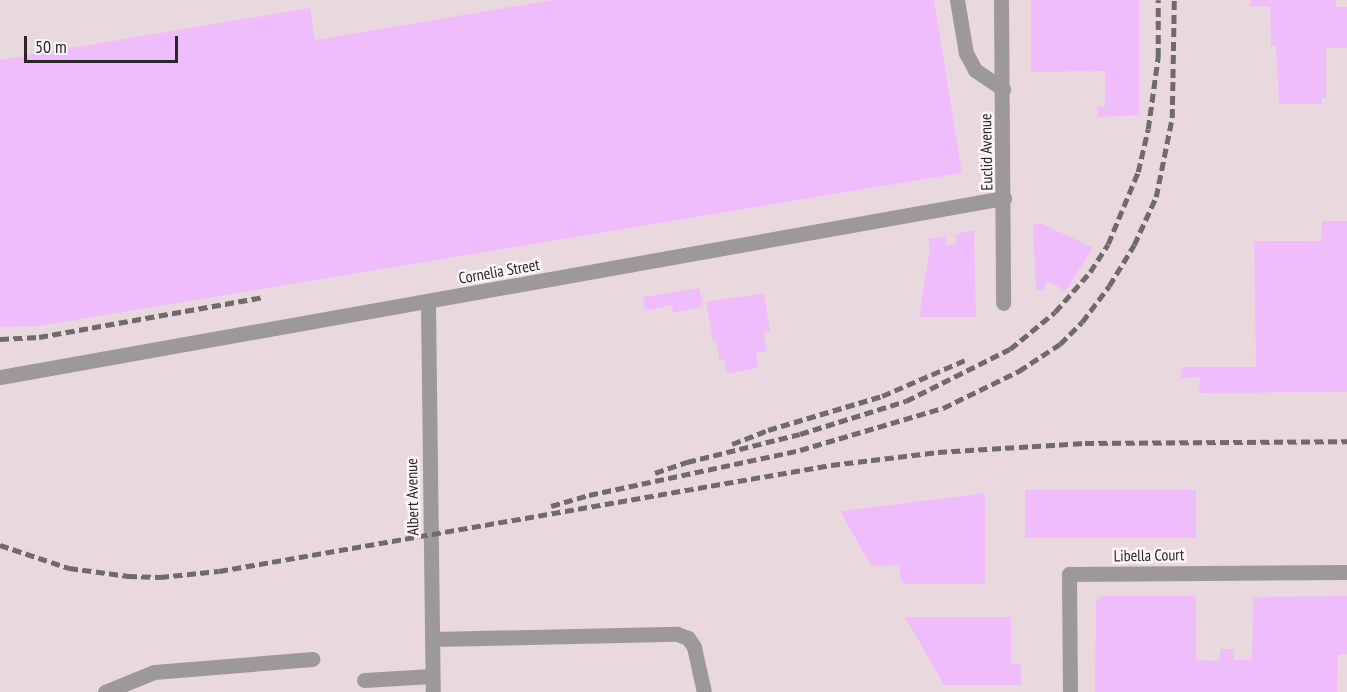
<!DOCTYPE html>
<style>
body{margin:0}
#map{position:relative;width:1347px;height:692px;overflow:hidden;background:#efe7ea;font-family:"PT Sans Narrow",sans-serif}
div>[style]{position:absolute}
.built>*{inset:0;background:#e9d9df;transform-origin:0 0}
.building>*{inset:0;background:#f0bdfc;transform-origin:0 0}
.minor>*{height:15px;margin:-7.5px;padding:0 7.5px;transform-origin:7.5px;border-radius:7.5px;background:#9d9999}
.rail>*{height:4.5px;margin-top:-2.25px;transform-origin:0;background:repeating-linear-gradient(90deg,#6f6a6c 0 9px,transparent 0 13.5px)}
span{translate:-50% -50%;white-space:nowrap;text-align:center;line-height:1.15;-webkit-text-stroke:5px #fdf5f8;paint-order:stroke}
.street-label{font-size:16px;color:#2a2728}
.scale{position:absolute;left:24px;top:36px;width:154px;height:27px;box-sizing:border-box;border:3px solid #2a2728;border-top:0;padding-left:8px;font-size:18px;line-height:21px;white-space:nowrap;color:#2a2728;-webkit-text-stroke:4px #fdf5f8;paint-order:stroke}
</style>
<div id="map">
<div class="built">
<div style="left:0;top:0;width:1347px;height:692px"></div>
</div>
<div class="building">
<div style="clip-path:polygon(552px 0,934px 0,962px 173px,38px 326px,0 327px,0 60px,310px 8px,315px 40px)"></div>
<div style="clip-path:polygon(1031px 0,1139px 0,1139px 115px,1098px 117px,1097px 107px,1105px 107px,1105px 71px,1031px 72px)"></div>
<div style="clip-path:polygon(1251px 0,1336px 0,1336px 7px,1347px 7px,1347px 48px,1326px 48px,1326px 98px,1322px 98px,1322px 104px,1279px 104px,1276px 46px,1271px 46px,1270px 6px,1250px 7px)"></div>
<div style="clip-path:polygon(1322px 221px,1347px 221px,1347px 392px,1199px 393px,1200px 377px,1181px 378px,1182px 367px,1256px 367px,1254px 241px,1321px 241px)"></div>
<div style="clip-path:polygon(1041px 223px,1093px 248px,1065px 291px,1048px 281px,1043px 291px,1036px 290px,1033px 225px)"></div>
<div style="clip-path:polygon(974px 230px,976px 317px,919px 317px,930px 248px,928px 239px,945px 236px,946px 246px,957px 243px,955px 234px)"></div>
<div style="clip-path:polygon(699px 288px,703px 303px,701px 307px,673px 313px,672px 305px,645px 311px,643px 297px)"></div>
<div style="clip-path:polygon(764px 293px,770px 331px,763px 333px,767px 351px,756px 353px,758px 368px,727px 374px,724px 359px,719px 360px,716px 340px,713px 341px,706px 302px)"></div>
<div style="left:1025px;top:490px;width:171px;height:48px"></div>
<div style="clip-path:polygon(985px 493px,985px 584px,905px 584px,900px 579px,900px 565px,871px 566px,840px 511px)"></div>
<div style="clip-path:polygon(1101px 596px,1196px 596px,1196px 660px,1220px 661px,1220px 649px,1234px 649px,1234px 660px,1252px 660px,1253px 597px,1347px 596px,1347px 654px,1338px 655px,1337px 692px,1095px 692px,1096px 602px)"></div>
<div style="clip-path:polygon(905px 617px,1011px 617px,1011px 664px,1021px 664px,1021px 685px,944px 685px)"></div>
</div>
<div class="minor">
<div style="left:957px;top:0;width:54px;rotate:80.4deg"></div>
<div style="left:966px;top:53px;width:19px;rotate:62deg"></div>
<div style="left:975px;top:70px;width:34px;rotate:34deg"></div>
<div style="left:1001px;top:0;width:303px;rotate:89.6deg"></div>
<div style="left:428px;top:303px;width:389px;rotate:89.3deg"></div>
<div style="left:0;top:377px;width:1020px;rotate:-10.11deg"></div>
<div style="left:432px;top:639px;width:245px;rotate:-1.2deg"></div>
<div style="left:677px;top:634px;width:12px;rotate:20deg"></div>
<div style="left:688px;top:638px;width:11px;rotate:56deg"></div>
<div style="left:694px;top:647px;width:46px;rotate:77.5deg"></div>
<div style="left:364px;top:680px;width:68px;rotate:-3.4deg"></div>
<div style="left:105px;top:692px;width:53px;rotate:-22.2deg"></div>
<div style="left:154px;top:672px;width:159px;rotate:-4.7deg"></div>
<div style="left:1070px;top:692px;width:118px;rotate:-90.5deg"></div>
<div style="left:1069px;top:574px;width:278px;rotate:-0.4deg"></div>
</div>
<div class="rail">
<div style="left:0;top:339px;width:39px;rotate:-3deg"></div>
<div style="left:39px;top:337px;width:228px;rotate:-10.1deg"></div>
<div style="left:732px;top:444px;width:39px;rotate:-21deg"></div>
<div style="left:768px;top:430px;width:119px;rotate:-16.6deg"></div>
<div style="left:882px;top:396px;width:90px;rotate:-23.4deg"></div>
<div style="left:655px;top:473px;width:34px;rotate:-19deg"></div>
<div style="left:687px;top:462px;width:116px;rotate:-13.9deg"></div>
<div style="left:800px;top:434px;width:111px;rotate:-17.3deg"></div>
<div style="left:906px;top:401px;width:116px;rotate:-26.6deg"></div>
<div style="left:1010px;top:349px;width:58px;rotate:-39.4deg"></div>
<div style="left:1055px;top:312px;width:53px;rotate:-48.8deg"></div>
<div style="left:1090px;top:272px;width:33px;rotate:-57deg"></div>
<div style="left:1108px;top:244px;width:78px;rotate:-67.4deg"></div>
<div style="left:1138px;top:172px;width:44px;rotate:-76.9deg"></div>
<div style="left:1148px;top:129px;width:73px;rotate:-82.1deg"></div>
<div style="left:1158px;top:57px;width:57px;rotate:-90deg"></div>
<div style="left:551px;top:506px;width:40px;rotate:-16deg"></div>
<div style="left:589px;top:495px;width:216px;rotate:-12deg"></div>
<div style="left:800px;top:450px;width:149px;rotate:-16.4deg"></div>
<div style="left:943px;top:408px;width:85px;rotate:-26deg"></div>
<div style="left:1019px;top:371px;width:49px;rotate:-33.4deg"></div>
<div style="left:1060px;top:344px;width:31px;rotate:-45deg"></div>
<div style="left:1082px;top:322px;width:45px;rotate:-53.1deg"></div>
<div style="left:1109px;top:286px;width:48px;rotate:-58.6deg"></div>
<div style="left:1134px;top:245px;width:53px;rotate:-65.4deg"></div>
<div style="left:1156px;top:197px;width:81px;rotate:-78.6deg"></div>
<div style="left:1172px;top:118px;width:118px;rotate:-89deg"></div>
<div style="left:0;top:545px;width:73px;rotate:18.4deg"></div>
<div style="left:69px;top:568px;width:60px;rotate:7.7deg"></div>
<div style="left:128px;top:576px;width:32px;rotate:2deg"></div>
<div style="left:160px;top:577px;width:59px;rotate:-5.8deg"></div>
<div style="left:219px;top:571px;width:621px;rotate:-9.83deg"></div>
<div style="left:831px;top:465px;width:108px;rotate:-6.9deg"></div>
<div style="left:938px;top:452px;width:147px;rotate:-3.5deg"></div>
<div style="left:1085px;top:443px;width:262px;rotate:-0.4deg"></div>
</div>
<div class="street-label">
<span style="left:986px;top:152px;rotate:-91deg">Euclid Avenue</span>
<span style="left:499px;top:271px;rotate:-10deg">Cornelia Street</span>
<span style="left:412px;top:497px;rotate:-91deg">Albert Avenue</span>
<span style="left:1149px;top:555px;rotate:-1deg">Libella Court</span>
</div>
<div class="scale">50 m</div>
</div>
